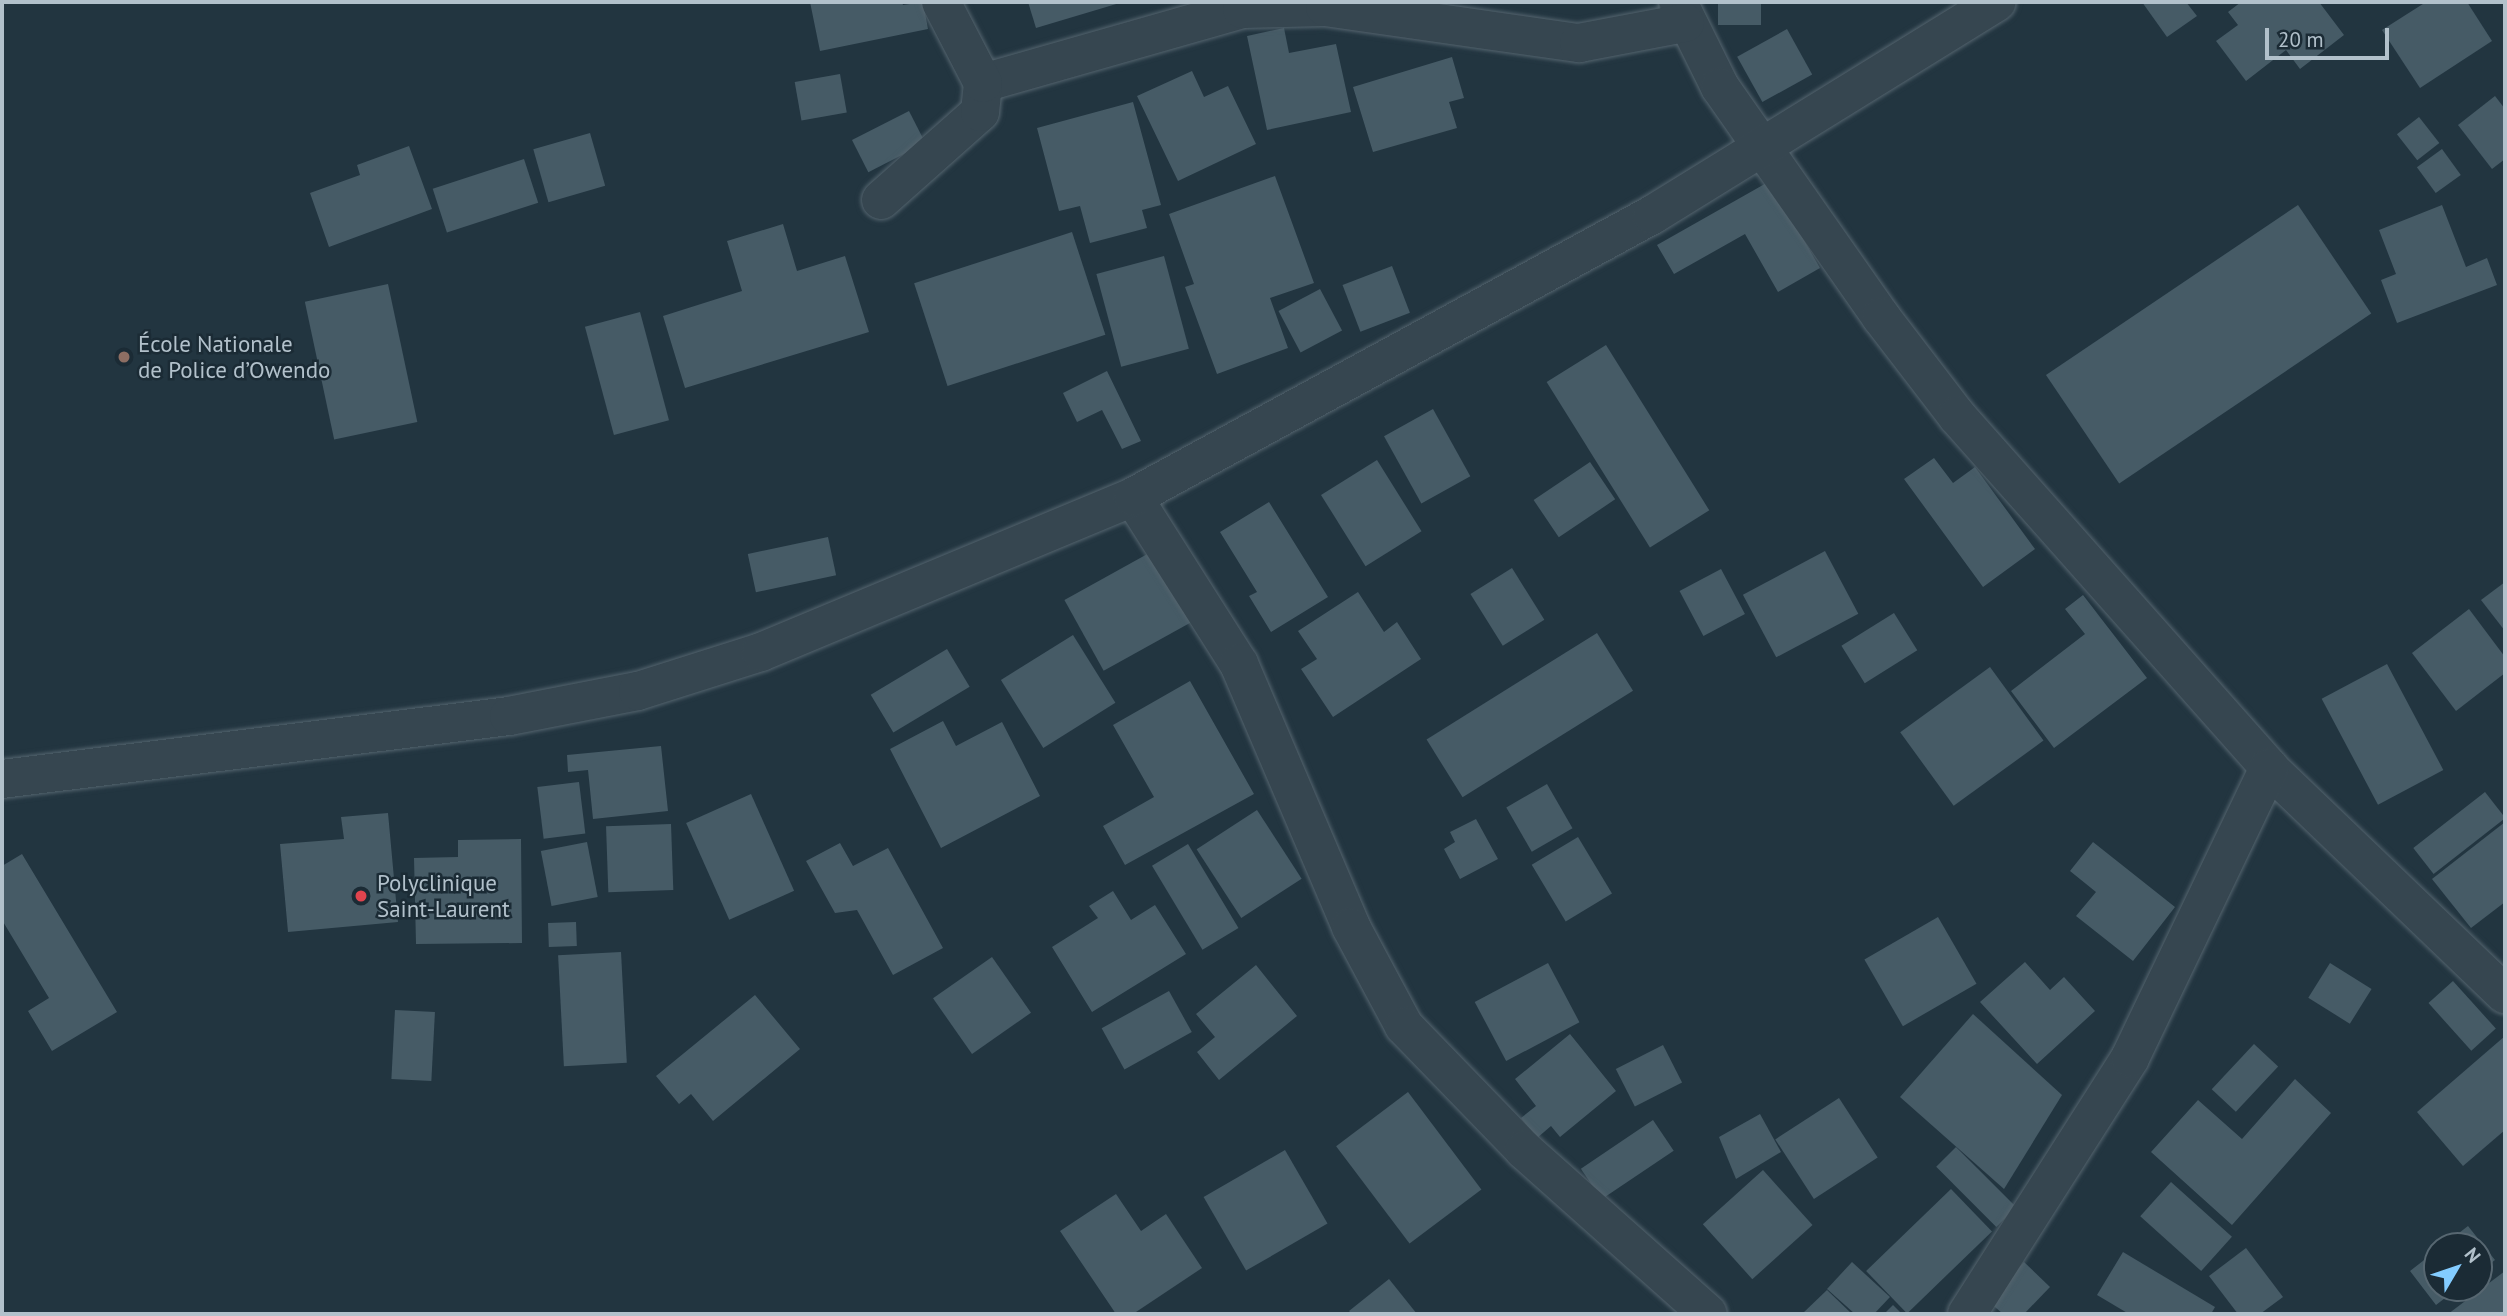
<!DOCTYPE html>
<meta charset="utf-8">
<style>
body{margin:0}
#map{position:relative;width:2507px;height:1316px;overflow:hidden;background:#223540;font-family:"PT Sans",sans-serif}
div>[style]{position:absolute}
.building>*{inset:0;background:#465b66;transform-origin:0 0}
.roads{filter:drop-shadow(0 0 2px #54646e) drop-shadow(0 0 2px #54646e)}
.minor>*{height:38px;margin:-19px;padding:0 19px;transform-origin:19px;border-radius:19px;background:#364650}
.tertiary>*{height:38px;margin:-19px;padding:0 19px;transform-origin:19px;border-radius:19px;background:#364650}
.dots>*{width:19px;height:19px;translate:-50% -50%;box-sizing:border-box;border:4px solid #1b2b35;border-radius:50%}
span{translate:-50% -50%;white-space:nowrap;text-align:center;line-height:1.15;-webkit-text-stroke:5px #1b2b35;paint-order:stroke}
.poi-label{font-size:23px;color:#b2c1cb}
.left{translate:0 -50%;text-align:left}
.frame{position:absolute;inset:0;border:4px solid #b2c1cb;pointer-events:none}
.north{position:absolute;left:2423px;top:1232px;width:70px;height:70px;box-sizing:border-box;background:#1b2b35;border:2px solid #576771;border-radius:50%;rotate:51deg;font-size:19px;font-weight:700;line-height:28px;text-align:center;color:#b2c1cb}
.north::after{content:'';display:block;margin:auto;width:24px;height:32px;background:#83ccff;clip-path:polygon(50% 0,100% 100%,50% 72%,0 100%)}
.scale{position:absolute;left:2265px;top:28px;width:124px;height:32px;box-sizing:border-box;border:4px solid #b2c1cb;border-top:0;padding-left:9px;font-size:21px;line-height:24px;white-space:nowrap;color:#b2c1cb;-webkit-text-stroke:5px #1b2b35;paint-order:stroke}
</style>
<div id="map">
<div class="building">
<div style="clip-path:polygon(810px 2px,902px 2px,903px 5px,923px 2px,928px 29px,820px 51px)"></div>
<div style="clip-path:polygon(1028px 2px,1123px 2px,1036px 28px)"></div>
<div style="left:1718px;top:2px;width:43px;height:23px"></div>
<div style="clip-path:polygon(2142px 2px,2186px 2px,2197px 16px,2167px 37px)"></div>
<div style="clip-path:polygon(2241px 2px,2319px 2px,2344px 35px,2300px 69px,2286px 50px,2246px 81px,2216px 41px,2238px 25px,2228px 12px)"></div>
<div style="clip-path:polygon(2426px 2px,2467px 2px,2492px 41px,2420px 88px,2382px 30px)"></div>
<div style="clip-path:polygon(1284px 28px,1289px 53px,1336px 44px,1351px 112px,1267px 130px,1247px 36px)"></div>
<div style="left:1787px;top:29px;width:52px;height:57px;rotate:61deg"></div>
<div style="clip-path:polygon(1452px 57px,1464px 98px,1449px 102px,1457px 128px,1373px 152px,1353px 87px)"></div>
<div style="clip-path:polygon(1192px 71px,1204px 97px,1228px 86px,1256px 144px,1178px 181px,1137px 96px)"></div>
<div style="left:840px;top:74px;width:39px;height:46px;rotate:80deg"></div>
<div style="clip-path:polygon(2495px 96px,2505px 109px,2505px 159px,2492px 169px,2458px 125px)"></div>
<div style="clip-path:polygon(1133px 102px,1161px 205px,1142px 210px,1147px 228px,1090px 243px,1080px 206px,1059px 211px,1037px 128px)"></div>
<div style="left:909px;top:111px;width:36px;height:64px;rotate:63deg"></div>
<div style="left:2419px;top:117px;width:33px;height:28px;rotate:52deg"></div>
<div style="left:590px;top:133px;width:55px;height:59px;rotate:74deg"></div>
<div style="clip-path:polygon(409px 146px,432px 209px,329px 247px,310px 193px,360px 175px,357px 165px)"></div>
<div style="left:2442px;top:149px;width:32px;height:31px;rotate:54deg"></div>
<div style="left:524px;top:159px;width:46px;height:96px;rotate:72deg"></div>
<div style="clip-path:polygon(1275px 176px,1314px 283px,1270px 298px,1288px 348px,1217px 374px,1185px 287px,1194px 284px,1169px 214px)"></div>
<div style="clip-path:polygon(1770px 181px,1820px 268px,1778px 292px,1745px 234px,1674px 274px,1657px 245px)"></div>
<div style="left:2298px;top:205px;width:131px;height:304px;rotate:56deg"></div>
<div style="clip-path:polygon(2442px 205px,2466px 267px,2487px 258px,2497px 285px,2397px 323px,2381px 280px,2396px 274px,2379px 230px)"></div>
<div style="clip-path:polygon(783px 224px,797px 271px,845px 256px,869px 332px,685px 388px,663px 316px,742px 291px,727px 241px)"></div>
<div style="left:1072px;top:232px;width:108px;height:166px;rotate:72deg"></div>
<div style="left:1164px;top:256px;width:96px;height:70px;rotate:75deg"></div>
<div style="left:1392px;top:266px;width:50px;height:53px;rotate:69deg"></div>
<div style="left:388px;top:284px;width:141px;height:85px;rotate:78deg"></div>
<div style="left:1320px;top:289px;width:47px;height:47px;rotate:62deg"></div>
<div style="left:640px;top:312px;width:112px;height:57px;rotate:75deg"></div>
<div style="left:1606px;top:345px;width:195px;height:70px;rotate:58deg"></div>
<div style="clip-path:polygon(1107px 371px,1141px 441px,1122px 449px,1102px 410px,1077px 422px,1063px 393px)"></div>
<div style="left:1433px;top:409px;width:77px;height:56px;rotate:61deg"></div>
<div style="clip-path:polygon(1934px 458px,1953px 483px,1975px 467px,2035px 549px,1983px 587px,1904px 479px)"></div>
<div style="left:1377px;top:460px;width:84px;height:66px;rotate:58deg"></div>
<div style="left:1590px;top:462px;width:45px;height:68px;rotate:56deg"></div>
<div style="clip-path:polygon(1269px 502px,1328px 597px,1271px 632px,1249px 596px,1257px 592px,1220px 532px)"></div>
<div style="left:828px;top:537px;width:39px;height:82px;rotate:78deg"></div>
<div style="left:1825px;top:551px;width:71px;height:93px;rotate:62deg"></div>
<div style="left:1151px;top:552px;width:81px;height:99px;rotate:61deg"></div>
<div style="left:1512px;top:568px;width:61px;height:49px;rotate:58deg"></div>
<div style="left:1721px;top:569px;width:51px;height:47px;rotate:62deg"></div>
<div style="clip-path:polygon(2505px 582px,2505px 631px,2481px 600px)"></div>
<div style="clip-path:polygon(1358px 592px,1384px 632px,1397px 622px,1421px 659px,1333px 717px,1301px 669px,1317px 659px,1298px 631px)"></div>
<div style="clip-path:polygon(2083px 595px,2147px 678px,2054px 748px,2011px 691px,2085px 634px,2065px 609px)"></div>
<div style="clip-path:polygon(2469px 609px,2505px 657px,2505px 673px,2456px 711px,2412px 653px)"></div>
<div style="left:1894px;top:613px;width:44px;height:62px;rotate:58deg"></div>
<div style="left:1597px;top:633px;width:68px;height:201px;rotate:58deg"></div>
<div style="left:1073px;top:635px;width:80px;height:85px;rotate:58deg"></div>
<div style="left:947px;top:649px;width:44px;height:89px;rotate:59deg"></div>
<div style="left:2387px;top:664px;width:120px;height:74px;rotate:62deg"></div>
<div style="left:1990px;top:667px;width:91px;height:111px;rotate:54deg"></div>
<div style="clip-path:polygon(1190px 681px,1254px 794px,1125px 865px,1103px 826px,1154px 797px,1113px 725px)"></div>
<div style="clip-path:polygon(943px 721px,956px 746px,1002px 722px,1040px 796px,941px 848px,890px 749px)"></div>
<div style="clip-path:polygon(661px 746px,668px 811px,593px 819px,588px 770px,568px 772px,567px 755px)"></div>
<div style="left:579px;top:782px;width:52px;height:42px;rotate:83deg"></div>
<div style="left:1547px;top:784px;width:51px;height:47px;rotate:60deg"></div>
<div style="left:2485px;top:792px;width:33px;height:91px;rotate:52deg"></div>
<div style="left:751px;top:794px;width:106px;height:71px;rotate:66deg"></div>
<div style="left:1257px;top:810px;width:82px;height:72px;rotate:57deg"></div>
<div style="clip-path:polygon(388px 813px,398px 922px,288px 932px,280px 844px,344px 839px,341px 817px)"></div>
<div style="clip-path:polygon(1476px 819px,1498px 859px,1460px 879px,1444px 849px,1455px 842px,1450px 832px)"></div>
<div style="clip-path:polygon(2505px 822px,2505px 902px,2471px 928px,2432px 879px)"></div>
<div style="left:671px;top:824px;width:66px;height:65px;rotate:88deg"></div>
<div style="left:1578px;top:837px;width:66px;height:54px;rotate:59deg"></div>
<div style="clip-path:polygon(521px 839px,522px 943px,416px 944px,414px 858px,458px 857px,458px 840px)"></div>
<div style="left:587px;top:842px;width:56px;height:47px;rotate:79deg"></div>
<div style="clip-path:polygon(2093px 842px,2175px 907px,2133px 961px,2076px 916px,2096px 892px,2070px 871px)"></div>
<div style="clip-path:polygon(840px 843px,853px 866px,888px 848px,943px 948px,893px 975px,857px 910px,835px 913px,806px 861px)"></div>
<div style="left:1188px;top:844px;width:98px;height:42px;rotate:59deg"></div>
<div style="clip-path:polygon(22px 854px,117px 1012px,52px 1051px,28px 1011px,49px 998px,2px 920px,2px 866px)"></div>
<div style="clip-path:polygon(1113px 891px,1131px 920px,1155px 905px,1186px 954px,1092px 1012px,1052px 947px,1098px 918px,1089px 906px)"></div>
<div style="left:1938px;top:917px;width:77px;height:85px;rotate:60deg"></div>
<div style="left:576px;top:922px;width:24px;height:28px;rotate:88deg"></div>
<div style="left:621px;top:952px;width:111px;height:63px;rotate:87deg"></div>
<div style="left:992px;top:957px;width:68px;height:72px;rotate:55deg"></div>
<div style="clip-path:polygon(2025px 962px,2050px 990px,2064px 977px,2095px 1011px,2037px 1064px,1980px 1002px)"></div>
<div style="left:1548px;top:963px;width:67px;height:83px;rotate:62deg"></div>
<div style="left:2330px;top:963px;width:49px;height:41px;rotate:32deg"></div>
<div style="clip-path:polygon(1256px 965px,1297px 1016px,1219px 1080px,1197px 1052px,1215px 1037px,1196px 1014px)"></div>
<div style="left:2453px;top:981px;width:64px;height:33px;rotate:48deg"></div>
<div style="left:1169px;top:991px;width:47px;height:77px;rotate:61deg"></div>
<div style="clip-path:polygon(755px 995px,800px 1049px,713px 1121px,691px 1094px,679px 1104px,656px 1076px)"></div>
<div style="left:395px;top:1010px;width:40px;height:69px;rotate:3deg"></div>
<div style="clip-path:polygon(1973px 1014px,2062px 1095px,2004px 1189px,1900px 1097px)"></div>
<div style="clip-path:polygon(1570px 1034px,1616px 1091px,1560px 1137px,1551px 1126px,1537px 1138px,1521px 1118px,1536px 1106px,1515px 1079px)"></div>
<div style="clip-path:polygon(2505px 1036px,2505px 1130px,2463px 1166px,2417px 1112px)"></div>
<div style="left:2254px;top:1044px;width:33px;height:62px;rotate:43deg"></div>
<div style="left:1663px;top:1045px;width:42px;height:53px;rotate:63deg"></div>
<div style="clip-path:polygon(2295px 1079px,2331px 1113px,2232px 1225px,2151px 1152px,2198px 1100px,2242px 1139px)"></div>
<div style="left:1408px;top:1092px;width:122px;height:90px;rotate:53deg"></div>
<div style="left:1839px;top:1098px;width:71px;height:76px;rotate:57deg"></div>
<div style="clip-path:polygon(1760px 1114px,1781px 1152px,1736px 1179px,1719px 1137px)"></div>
<div style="left:1653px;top:1120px;width:37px;height:87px;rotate:56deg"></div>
<div style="left:1956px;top:1147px;width:85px;height:28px;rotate:45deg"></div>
<div style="left:1285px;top:1150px;width:85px;height:94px;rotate:60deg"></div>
<div style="left:1763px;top:1170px;width:74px;height:81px;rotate:48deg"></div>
<div style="left:2171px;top:1182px;width:82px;height:46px;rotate:42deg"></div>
<div style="left:1951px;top:1189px;width:59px;height:118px;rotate:46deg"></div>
<div style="clip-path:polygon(1116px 1194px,1141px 1231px,1166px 1214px,1202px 1268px,1133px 1314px,1116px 1314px,1060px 1231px)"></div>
<div style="clip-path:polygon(2468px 1226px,2495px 1260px,2479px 1272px,2479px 1246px,2442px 1246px)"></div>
<div style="clip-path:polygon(2246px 1248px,2283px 1297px,2260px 1314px,2238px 1314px,2209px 1276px)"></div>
<div style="clip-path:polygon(2437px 1250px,2437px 1288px,2458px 1288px,2436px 1305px,2410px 1271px)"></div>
<div style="clip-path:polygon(2123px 1252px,2215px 1307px,2211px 1314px,2129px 1314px,2097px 1295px)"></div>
<div style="clip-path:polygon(1852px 1262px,1890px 1297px,1874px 1314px,1855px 1314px,1827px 1289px)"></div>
<div style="clip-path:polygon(2024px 1262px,2050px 1287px,2024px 1314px,2003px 1314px,1988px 1301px)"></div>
<div style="clip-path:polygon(2505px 1271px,2505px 1314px,2448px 1314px)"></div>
<div style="clip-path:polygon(1389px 1279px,1417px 1314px,1352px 1314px,1349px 1311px)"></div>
<div style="clip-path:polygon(1827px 1290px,1852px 1314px,1802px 1314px)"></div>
<div style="clip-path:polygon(1893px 1305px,1902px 1314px,1884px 1314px)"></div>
</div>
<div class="roads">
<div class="minor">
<div style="left:1678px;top:2px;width:95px;rotate:63.7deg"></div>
<div style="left:1720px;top:87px;width:281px;rotate:55deg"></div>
<div style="left:1881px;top:317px;width:125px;rotate:52.5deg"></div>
<div style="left:1957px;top:416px;width:470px;rotate:48.4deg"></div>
<div style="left:2269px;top:768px;width:327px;rotate:43.8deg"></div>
<div style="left:983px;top:83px;width:269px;rotate:-15.9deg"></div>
<div style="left:1242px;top:9px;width:83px;rotate:-1.4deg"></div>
<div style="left:1325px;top:7px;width:257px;rotate:8.1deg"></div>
<div style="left:1579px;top:43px;width:108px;rotate:-10.7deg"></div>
<div style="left:881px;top:200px;width:132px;rotate:-41.6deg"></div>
<div style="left:980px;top:112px;width:29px;rotate:-84deg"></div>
<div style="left:983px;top:83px;width:91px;rotate:-117.4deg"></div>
<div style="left:1133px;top:497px;width:198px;rotate:57.6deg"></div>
<div style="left:1239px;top:664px;width:286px;rotate:66.9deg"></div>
<div style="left:1351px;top:927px;width:112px;rotate:61.8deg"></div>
<div style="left:1404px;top:1026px;width:173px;rotate:45.9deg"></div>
<div style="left:1524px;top:1150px;width:246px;rotate:41.7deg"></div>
<div style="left:1967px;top:1314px;width:303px;rotate:-57.5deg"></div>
<div style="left:2130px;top:1058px;width:322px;rotate:-64.4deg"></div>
</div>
<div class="tertiary">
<div style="left:2px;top:779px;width:511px;rotate:-7.08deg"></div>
<div style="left:509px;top:716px;width:131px;rotate:-11deg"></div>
<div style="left:638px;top:691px;width:129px;rotate:-17.6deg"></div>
<div style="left:761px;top:652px;width:403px;rotate:-22.6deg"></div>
<div style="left:1133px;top:497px;width:591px;rotate:-28.52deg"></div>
<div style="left:1652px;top:215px;width:405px;rotate:-31.7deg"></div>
</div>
</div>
<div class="dots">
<div style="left:124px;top:357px;background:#8d6e63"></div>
<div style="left:361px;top:896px;background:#e0444e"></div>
</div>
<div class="poi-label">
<span class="left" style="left:138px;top:357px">École Nationale<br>de Police d’Owendo</span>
<span class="left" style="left:377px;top:896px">Polyclinique<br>Saint-Laurent</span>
</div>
<div class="frame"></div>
<div class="north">N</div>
<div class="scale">20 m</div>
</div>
